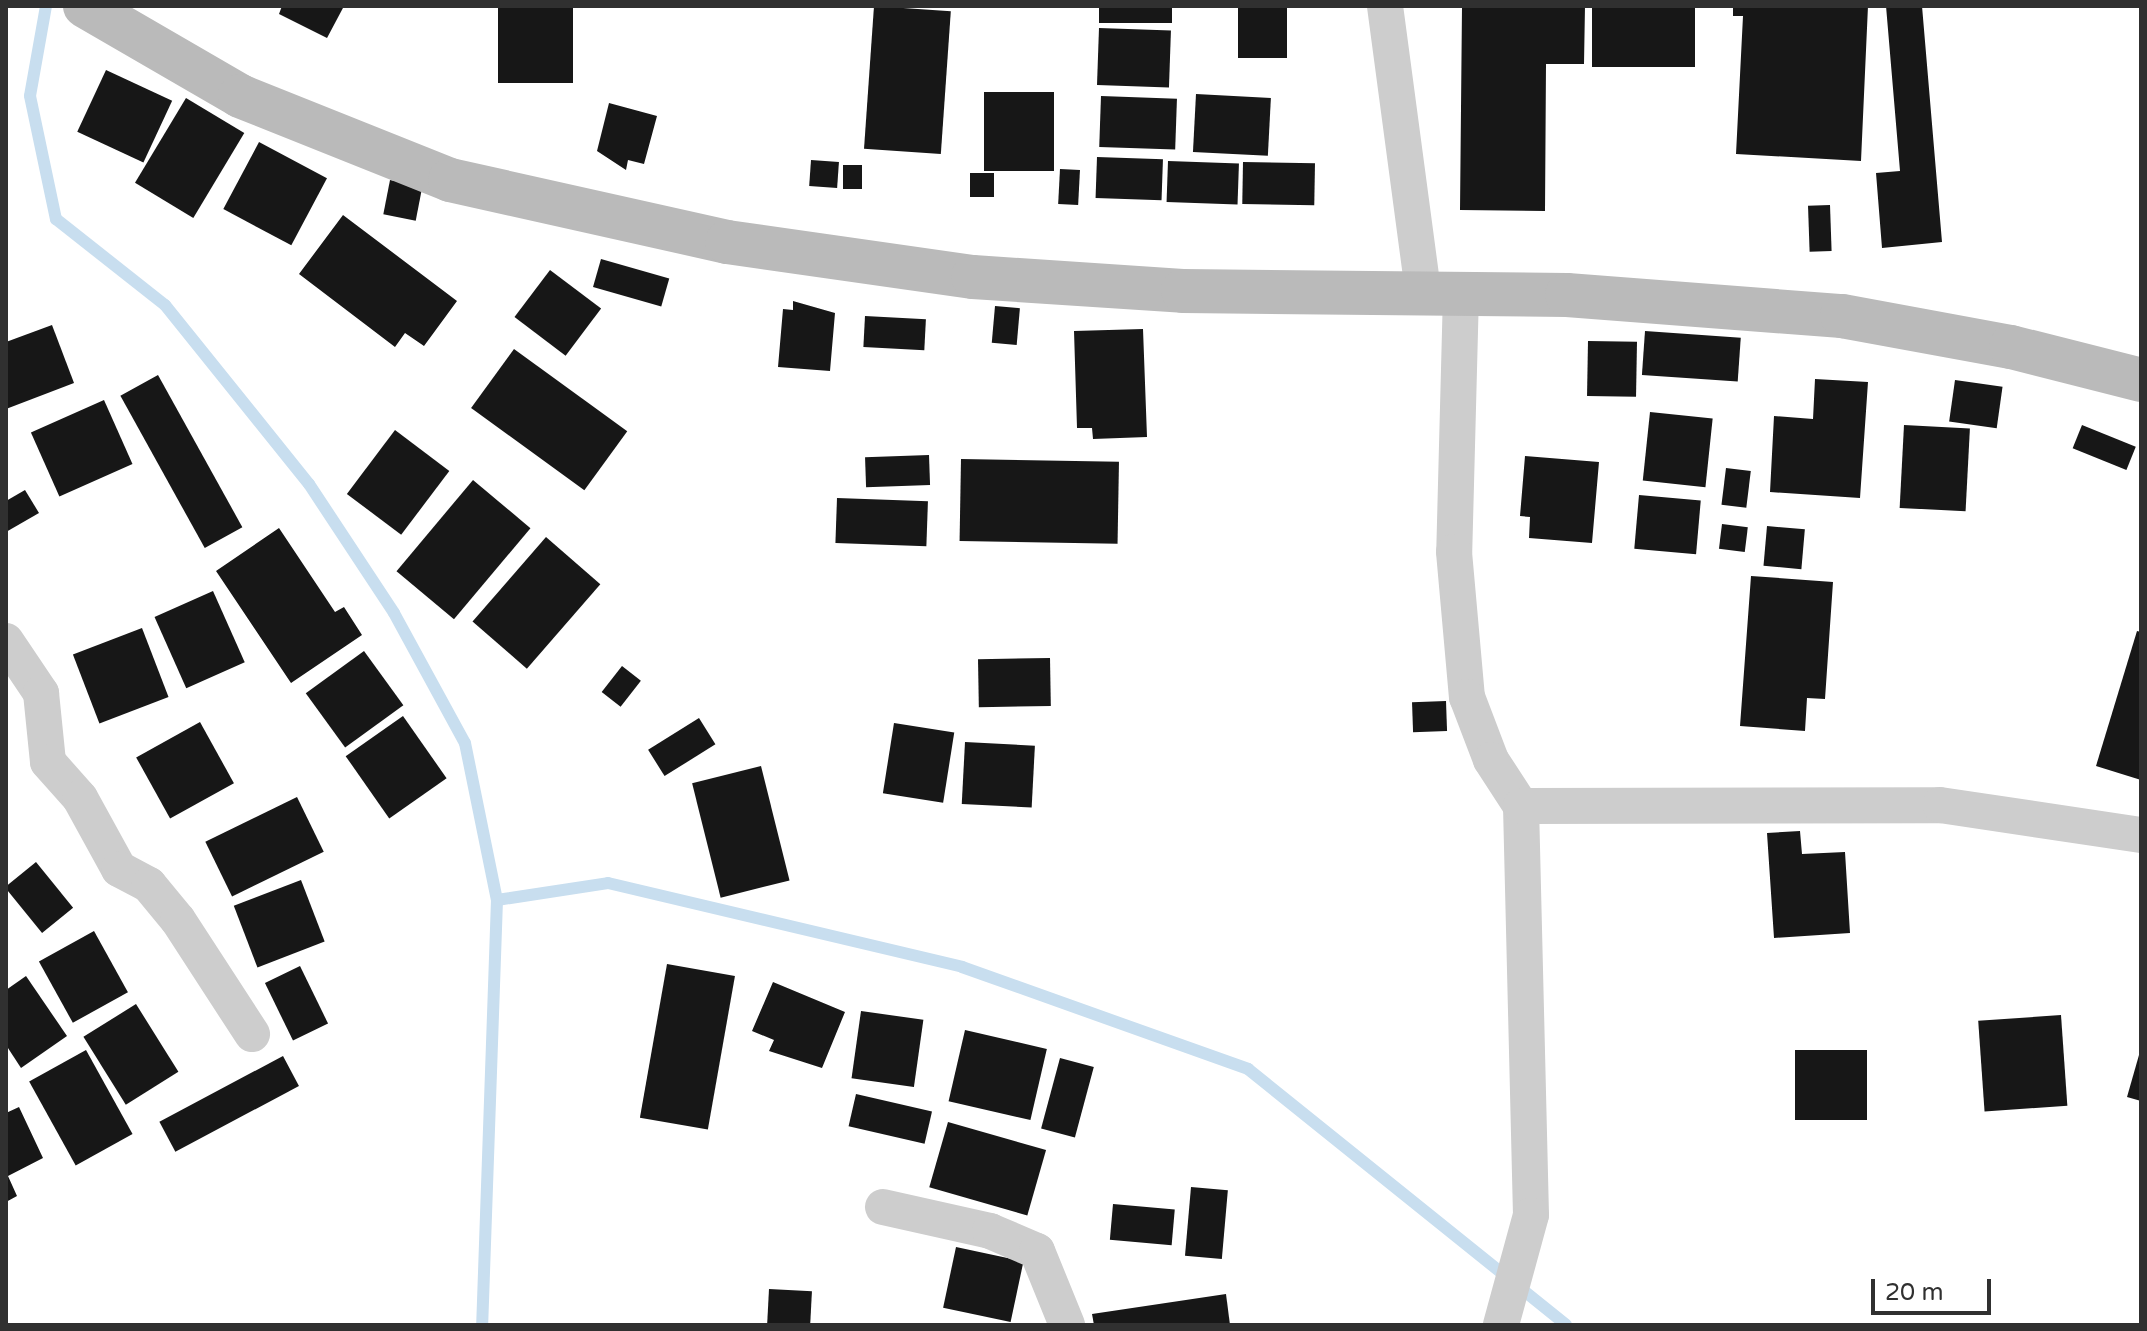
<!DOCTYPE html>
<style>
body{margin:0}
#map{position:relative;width:2147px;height:1331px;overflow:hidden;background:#fff;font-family:"Varela Round",sans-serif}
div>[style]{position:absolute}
.stream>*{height:12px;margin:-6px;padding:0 6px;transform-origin:6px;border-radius:6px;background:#c8deef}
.building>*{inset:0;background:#171717;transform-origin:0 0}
.street>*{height:36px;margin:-18px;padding:0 18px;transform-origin:18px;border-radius:18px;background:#cdcdcd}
.secondary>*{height:44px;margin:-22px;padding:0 22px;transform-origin:22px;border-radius:22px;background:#bababa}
span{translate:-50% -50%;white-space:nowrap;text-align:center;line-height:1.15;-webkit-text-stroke:8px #fff;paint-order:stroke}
.frame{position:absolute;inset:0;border:8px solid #303030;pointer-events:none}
.scale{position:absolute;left:1871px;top:1279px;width:120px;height:36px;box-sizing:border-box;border:4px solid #303030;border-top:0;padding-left:10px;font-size:24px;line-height:28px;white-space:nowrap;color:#303030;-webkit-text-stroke:6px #fff;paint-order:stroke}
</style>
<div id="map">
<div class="stream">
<div style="left:46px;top:6px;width:91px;rotate:100.1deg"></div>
<div style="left:30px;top:96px;width:126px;rotate:78.1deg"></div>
<div style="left:56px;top:219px;width:139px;rotate:38.3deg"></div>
<div style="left:165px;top:305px;width:230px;rotate:51.2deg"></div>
<div style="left:309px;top:484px;width:154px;rotate:56.6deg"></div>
<div style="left:394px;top:613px;width:148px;rotate:61.4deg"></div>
<div style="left:465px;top:743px;width:160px;rotate:78.5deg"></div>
<div style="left:497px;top:900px;width:425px;rotate:92deg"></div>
<div style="left:497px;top:900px;width:112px;rotate:-8.7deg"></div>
<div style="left:608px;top:883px;width:364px;rotate:13.3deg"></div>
<div style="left:962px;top:967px;width:304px;rotate:19.6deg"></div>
<div style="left:1248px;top:1069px;width:408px;rotate:38.8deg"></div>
</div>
<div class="building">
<div style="clip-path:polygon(282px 6px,344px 6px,327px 38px,279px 14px)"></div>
<div style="left:498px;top:6px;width:75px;height:77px"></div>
<div style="left:874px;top:6px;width:77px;height:143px;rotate:4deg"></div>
<div style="left:1099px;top:6px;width:73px;height:17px"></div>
<div style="left:1238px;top:6px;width:49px;height:52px"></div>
<div style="clip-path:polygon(1462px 6px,1585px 6px,1584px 64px,1546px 64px,1545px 211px,1460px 210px)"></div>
<div style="left:1592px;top:6px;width:103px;height:61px"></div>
<div style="clip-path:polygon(1733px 6px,1868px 6px,1861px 161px,1736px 154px,1743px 16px,1733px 16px)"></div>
<div style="clip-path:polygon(1886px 6px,1922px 6px,1942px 242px,1882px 248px,1876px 173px,1900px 171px)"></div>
<div style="left:1099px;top:28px;width:72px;height:57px;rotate:2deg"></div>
<div style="left:106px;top:70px;width:73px;height:68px;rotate:25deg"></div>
<div style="left:984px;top:92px;width:70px;height:79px"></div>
<div style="left:1196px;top:94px;width:75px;height:58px;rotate:3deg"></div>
<div style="left:1101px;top:96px;width:76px;height:51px;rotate:2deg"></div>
<div style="left:186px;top:98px;width:68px;height:99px;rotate:31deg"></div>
<div style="clip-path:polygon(609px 103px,657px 116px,644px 164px,628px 160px,626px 170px,597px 151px)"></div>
<div style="left:259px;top:142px;width:77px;height:76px;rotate:28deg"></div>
<div style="left:1097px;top:157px;width:66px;height:41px;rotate:2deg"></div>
<div style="left:811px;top:160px;width:28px;height:26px;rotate:4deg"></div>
<div style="left:1168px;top:161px;width:71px;height:41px;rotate:2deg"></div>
<div style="left:1243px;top:162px;width:72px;height:42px;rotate:1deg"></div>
<div style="left:843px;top:165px;width:19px;height:24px"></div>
<div style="left:1060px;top:169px;width:20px;height:35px;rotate:3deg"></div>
<div style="left:970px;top:173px;width:24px;height:24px"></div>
<div style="left:390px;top:180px;width:33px;height:35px;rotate:11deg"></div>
<div style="left:1830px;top:205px;width:46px;height:22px;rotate:88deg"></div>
<div style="clip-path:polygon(343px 215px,457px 301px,424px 346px,405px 333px,395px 347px,299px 274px)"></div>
<div style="left:601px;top:259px;width:71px;height:29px;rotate:16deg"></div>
<div style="left:550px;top:270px;width:64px;height:59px;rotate:37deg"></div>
<div style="clip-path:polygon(793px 301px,835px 313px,830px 371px,778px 367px,783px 309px,793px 310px)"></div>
<div style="left:995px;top:306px;width:25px;height:37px;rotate:5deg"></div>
<div style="left:865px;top:316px;width:61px;height:31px;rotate:3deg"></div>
<div style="clip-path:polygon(52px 325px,74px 383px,6px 409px,6px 342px)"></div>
<div style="clip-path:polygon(1143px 329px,1147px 437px,1093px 439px,1092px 428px,1077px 428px,1074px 331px)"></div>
<div style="left:1645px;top:331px;width:96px;height:44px;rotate:4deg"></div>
<div style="left:1588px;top:341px;width:49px;height:55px;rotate:1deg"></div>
<div style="left:514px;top:349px;width:140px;height:73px;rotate:36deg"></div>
<div style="left:158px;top:375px;width:174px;height:43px;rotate:61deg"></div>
<div style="clip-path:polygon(1815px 379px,1868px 382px,1860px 498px,1770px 492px,1774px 416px,1813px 419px)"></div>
<div style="left:1955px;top:380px;width:48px;height:42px;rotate:8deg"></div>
<div style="left:104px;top:400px;width:70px;height:80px;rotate:66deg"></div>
<div style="left:1650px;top:412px;width:63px;height:69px;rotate:6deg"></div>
<div style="left:1904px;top:425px;width:66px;height:83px;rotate:3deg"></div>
<div style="left:2082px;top:425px;width:58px;height:25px;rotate:22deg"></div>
<div style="left:395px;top:430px;width:68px;height:80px;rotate:37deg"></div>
<div style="left:929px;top:455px;width:30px;height:64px;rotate:88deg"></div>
<div style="clip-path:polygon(1525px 456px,1599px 462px,1592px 543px,1529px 538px,1530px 517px,1520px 516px)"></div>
<div style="left:961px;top:459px;width:158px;height:82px;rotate:1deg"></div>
<div style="left:1726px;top:468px;width:25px;height:37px;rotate:7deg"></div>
<div style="left:473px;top:480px;width:75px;height:119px;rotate:40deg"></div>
<div style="clip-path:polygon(25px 490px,39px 513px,6px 532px,6px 501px)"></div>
<div style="left:1639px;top:495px;width:62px;height:54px;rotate:5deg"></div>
<div style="left:837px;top:498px;width:91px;height:45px;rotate:2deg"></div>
<div style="left:1722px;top:524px;width:26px;height:25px;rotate:7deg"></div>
<div style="left:1767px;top:526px;width:38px;height:40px;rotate:5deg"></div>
<div style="clip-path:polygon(279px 528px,335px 612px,344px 607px,362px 635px,291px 683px,216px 571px)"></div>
<div style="left:546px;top:537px;width:72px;height:112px;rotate:41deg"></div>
<div style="clip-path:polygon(1751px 576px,1833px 582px,1825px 699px,1807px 698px,1805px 731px,1740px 726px)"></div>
<div style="left:213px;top:591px;width:78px;height:64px;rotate:66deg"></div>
<div style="left:142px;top:628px;width:74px;height:74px;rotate:69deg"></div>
<div style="clip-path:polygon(2137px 631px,2141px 632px,2141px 780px,2096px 766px)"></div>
<div style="left:364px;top:651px;width:67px;height:72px;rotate:54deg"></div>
<div style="left:1050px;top:658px;width:48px;height:72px;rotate:89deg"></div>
<div style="left:622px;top:666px;width:24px;height:33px;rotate:38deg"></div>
<div style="left:1446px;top:701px;width:30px;height:34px;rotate:88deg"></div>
<div style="left:403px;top:716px;width:76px;height:70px;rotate:55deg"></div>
<div style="left:699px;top:718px;width:31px;height:60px;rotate:58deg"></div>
<div style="left:200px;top:722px;width:70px;height:73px;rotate:61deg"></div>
<div style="left:894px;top:723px;width:61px;height:71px;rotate:9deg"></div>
<div style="left:965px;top:742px;width:70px;height:62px;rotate:3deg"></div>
<div style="left:761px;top:766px;width:118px;height:71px;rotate:76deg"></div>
<div style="left:297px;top:797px;width:61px;height:102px;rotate:64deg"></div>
<div style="clip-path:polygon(1800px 831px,1802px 854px,1845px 852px,1850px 933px,1774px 938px,1767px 833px)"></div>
<div style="left:36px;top:862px;width:59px;height:40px;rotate:51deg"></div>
<div style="left:301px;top:880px;width:66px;height:72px;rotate:69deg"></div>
<div style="left:94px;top:931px;width:70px;height:63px;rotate:61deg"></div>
<div style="left:667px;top:964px;width:69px;height:156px;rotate:10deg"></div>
<div style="left:300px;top:966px;width:64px;height:39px;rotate:64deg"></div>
<div style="clip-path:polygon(26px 976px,67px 1036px,21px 1068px,6px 1045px,6px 990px)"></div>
<div style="clip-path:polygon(773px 982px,845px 1012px,822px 1068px,769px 1051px,774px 1040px,752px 1031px)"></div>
<div style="left:136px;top:1004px;width:80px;height:62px;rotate:58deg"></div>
<div style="left:861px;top:1011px;width:63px;height:68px;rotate:8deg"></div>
<div style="left:2061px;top:1015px;width:91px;height:83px;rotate:86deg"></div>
<div style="left:965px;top:1030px;width:84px;height:73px;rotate:13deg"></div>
<div style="clip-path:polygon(2141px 1048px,2141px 1101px,2127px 1097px)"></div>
<div style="left:86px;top:1050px;width:96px;height:65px;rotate:61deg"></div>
<div style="left:1795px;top:1050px;width:72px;height:70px"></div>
<div style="left:283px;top:1056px;width:34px;height:140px;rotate:62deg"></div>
<div style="left:1060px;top:1058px;width:35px;height:73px;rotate:15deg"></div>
<div style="left:856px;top:1094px;width:78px;height:33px;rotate:13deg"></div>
<div style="clip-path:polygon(19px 1107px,43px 1158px,8px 1176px,17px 1196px,6px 1202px,6px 1113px)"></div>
<div style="left:948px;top:1122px;width:102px;height:68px;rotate:16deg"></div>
<div style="left:1191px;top:1187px;width:37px;height:69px;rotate:5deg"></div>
<div style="left:1113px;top:1204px;width:62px;height:36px;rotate:5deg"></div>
<div style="left:956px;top:1247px;width:69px;height:62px;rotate:12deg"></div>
<div style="left:769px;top:1289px;width:43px;height:36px;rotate:3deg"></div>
<div style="clip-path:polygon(1226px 1294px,1230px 1325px,1094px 1325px,1092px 1314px)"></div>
</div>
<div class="street">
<div style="left:1385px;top:6px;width:286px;rotate:82.4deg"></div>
<div style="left:1461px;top:293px;width:259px;rotate:91.5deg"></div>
<div style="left:1454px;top:552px;width:146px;rotate:84.9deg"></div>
<div style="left:1467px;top:697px;width:67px;rotate:69.1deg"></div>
<div style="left:1491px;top:760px;width:55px;rotate:56.9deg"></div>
<div style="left:1521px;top:806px;width:409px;rotate:88.6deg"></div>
<div style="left:1531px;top:1215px;width:114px;rotate:105.3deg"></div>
<div style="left:6px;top:641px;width:63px;rotate:56.1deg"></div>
<div style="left:41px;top:693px;width:69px;rotate:84.2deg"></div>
<div style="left:48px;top:762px;width:48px;rotate:48.4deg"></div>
<div style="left:80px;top:798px;width:81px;rotate:61.2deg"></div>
<div style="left:119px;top:869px;width:34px;rotate:28deg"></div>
<div style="left:149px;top:885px;width:45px;rotate:50.4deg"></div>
<div style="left:178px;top:920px;width:136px;rotate:57deg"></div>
<div style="left:1521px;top:806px;width:419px;rotate:-0.1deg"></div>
<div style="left:1940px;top:805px;width:203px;rotate:8.5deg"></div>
<div style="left:883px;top:1207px;width:110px;rotate:12.6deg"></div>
<div style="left:990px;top:1231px;width:51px;rotate:23.1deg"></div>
<div style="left:1037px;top:1251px;width:80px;rotate:67.9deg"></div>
</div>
<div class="secondary">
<div style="left:85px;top:6px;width:179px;rotate:30.1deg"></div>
<div style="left:240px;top:96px;width:226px;rotate:21.8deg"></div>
<div style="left:450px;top:180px;width:284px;rotate:12.6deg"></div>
<div style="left:727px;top:242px;width:248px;rotate:8.1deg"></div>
<div style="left:973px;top:277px;width:210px;rotate:3.8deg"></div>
<div style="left:1183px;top:291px;width:384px;rotate:0.6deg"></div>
<div style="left:1567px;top:295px;width:276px;rotate:4.4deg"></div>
<div style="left:1842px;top:316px;width:172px;rotate:10.4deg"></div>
<div style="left:2011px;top:347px;width:134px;rotate:14.2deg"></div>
</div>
<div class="frame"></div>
<div class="scale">20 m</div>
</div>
